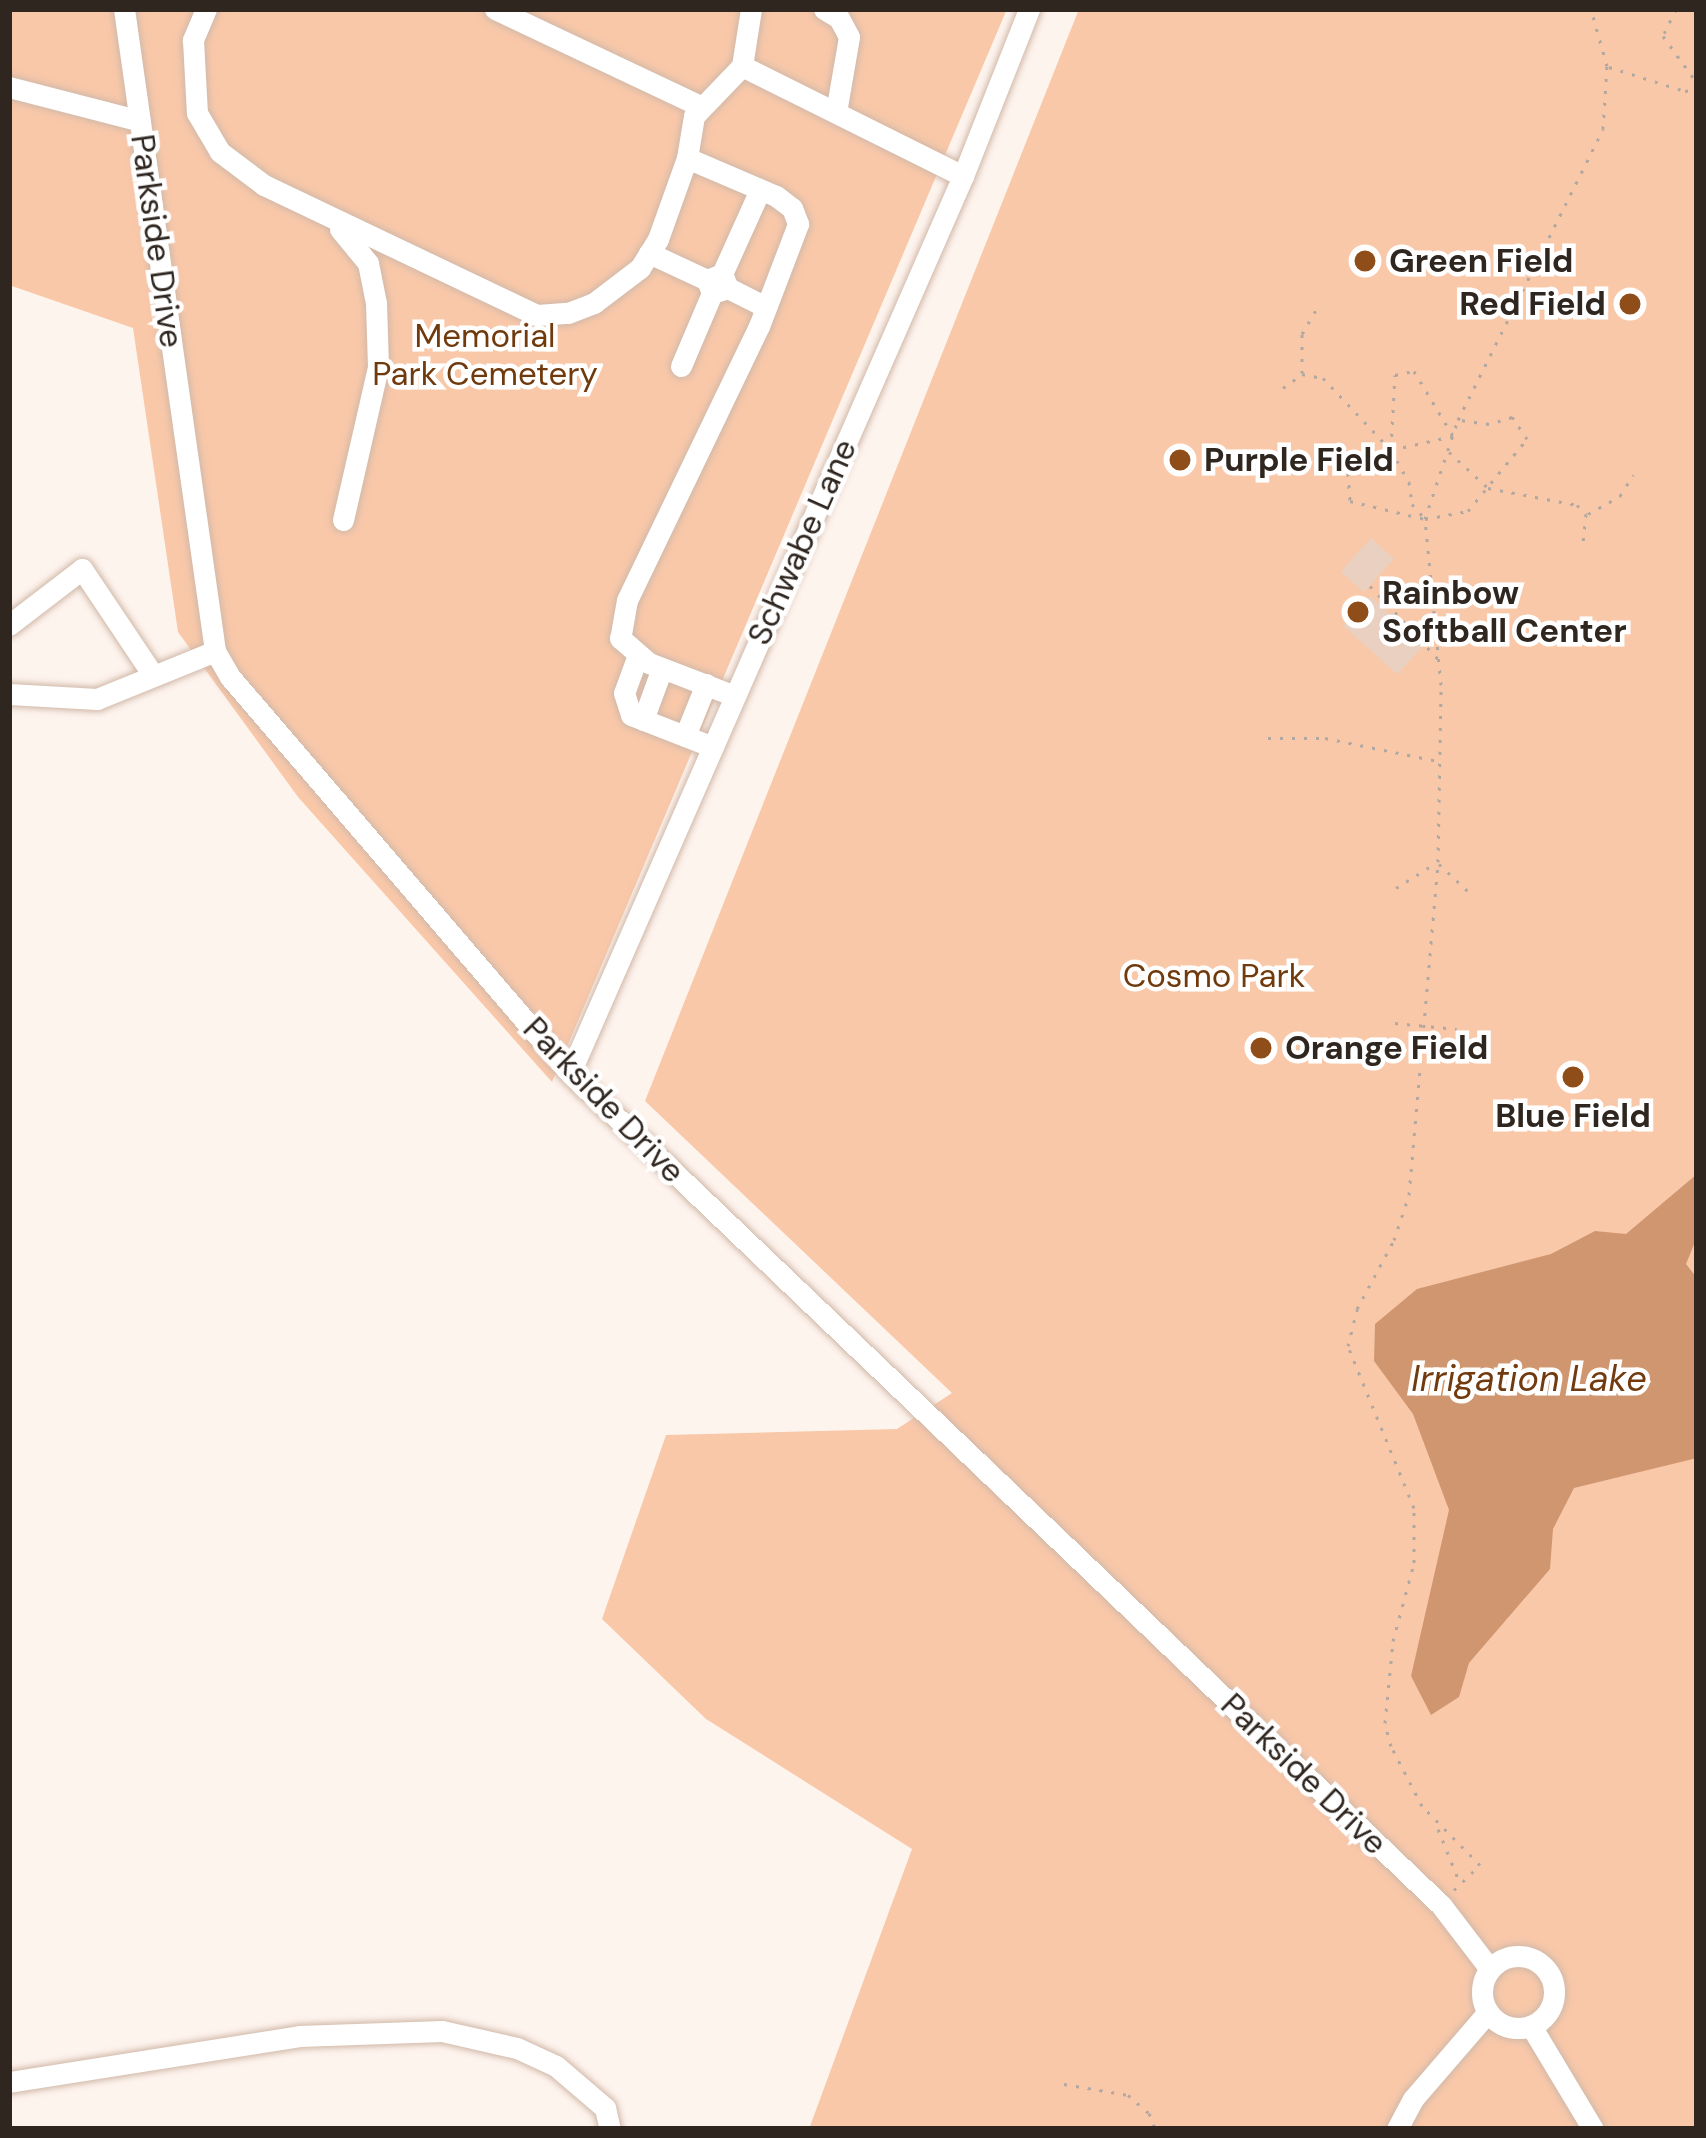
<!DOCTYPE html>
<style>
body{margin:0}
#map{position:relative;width:1706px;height:2138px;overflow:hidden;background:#fef4ee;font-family:"DM Sans",sans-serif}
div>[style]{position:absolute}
.green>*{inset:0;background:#f9c8a9}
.water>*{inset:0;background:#d0966f}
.building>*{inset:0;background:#e9d0c0;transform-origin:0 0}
.path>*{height:3px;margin-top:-1.5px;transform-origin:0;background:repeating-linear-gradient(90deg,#b2a8a2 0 3px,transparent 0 12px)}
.roads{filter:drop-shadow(0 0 3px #d1b9a9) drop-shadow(0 0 3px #d1b9a9)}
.minor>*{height:21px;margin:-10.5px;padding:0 10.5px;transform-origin:10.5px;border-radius:10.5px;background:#fff}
.minor>.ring{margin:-10.5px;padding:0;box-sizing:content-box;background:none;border:21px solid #fff;border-radius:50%}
.dots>*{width:33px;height:33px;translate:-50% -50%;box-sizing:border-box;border:6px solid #fff;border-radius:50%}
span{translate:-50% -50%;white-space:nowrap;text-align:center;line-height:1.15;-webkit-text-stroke:9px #fff;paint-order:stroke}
.street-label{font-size:33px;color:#2f2620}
.poi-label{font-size:33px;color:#2f2620;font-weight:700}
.left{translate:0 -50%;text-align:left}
.right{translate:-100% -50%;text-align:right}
.park-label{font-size:33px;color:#703a0d}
.water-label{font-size:36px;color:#723b0f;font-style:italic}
.frame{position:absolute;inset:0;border:12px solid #2f2620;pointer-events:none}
</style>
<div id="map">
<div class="green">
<div style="clip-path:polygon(9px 9px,1007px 9px,552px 1082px,298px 797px,178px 632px,133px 328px,9px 285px)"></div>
<div style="clip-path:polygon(1079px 9px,1697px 9px,1697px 2129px,809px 2129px,912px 1849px,706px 1719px,602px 1619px,666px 1435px,897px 1429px,952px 1393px,645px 1101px)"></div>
</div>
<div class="water">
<div style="clip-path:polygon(1697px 1174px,1697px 1237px,1686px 1264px,1697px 1278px,1697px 1458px,1574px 1488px,1553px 1529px,1550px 1569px,1469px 1663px,1459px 1697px,1431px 1715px,1411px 1676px,1449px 1510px,1413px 1414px,1374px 1361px,1375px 1324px,1417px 1289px,1551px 1254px,1595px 1231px,1626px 1234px)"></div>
</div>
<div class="building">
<div style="left:1371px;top:538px;width:31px;height:45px;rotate:42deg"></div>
<div style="left:1370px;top:596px;width:73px;height:40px;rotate:42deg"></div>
</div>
<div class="path">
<div style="left:1676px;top:9px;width:30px;rotate:116deg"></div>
<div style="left:1663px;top:36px;width:58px;rotate:54.1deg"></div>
<div style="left:1609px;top:67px;width:80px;rotate:17.5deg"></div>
<div style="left:1685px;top:91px;width:12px;rotate:-9deg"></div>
<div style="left:1302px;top:373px;width:39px;rotate:-90deg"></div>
<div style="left:1302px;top:334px;width:28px;rotate:-60deg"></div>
<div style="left:1283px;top:388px;width:24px;rotate:-36deg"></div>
<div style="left:1302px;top:374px;width:21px;rotate:11deg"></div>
<div style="left:1323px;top:378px;width:98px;rotate:46.7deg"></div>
<div style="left:1391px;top:448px;width:73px;rotate:-86.9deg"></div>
<div style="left:1395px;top:375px;width:19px;rotate:-12deg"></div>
<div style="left:1414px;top:371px;width:76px;rotate:59deg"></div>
<div style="left:1453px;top:436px;width:64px;rotate:167.3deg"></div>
<div style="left:1391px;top:450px;width:37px;rotate:61deg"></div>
<div style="left:1409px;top:482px;width:22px;rotate:82deg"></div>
<div style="left:1412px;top:504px;width:18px;rotate:49deg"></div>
<div style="left:1391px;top:450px;width:49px;rotate:151.9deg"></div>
<div style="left:1348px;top:473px;width:28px;rotate:86deg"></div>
<div style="left:1350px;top:501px;width:77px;rotate:13.5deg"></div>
<div style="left:1425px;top:519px;width:44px;rotate:-10.5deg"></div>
<div style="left:1468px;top:511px;width:93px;rotate:-50.7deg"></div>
<div style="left:1527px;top:439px;width:27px;rotate:-124deg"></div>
<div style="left:1512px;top:417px;width:24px;rotate:163deg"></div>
<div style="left:1489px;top:424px;width:29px;rotate:-172deg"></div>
<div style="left:1449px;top:452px;width:53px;rotate:42.7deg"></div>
<div style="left:1488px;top:488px;width:91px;rotate:10.8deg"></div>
<div style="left:1577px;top:505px;width:13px;rotate:45deg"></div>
<div style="left:1586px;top:514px;width:29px;rotate:96deg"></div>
<div style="left:1588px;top:514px;width:37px;rotate:-29deg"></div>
<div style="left:1620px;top:496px;width:25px;rotate:-58deg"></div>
<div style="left:1370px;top:586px;width:34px;rotate:47deg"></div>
<div style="left:1391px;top:616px;width:6px;rotate:-45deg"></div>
<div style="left:1395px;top:612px;width:64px;rotate:47.5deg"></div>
<div style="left:1268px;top:738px;width:57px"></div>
<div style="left:1325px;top:738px;width:115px;rotate:11.5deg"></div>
<div style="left:1439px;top:864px;width:44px;rotate:43.2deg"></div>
<div style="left:1396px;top:888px;width:47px;rotate:-32deg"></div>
<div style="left:1395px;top:1023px;width:62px;rotate:5.5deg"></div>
<div style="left:1438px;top:1829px;width:56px;rotate:68deg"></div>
<div style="left:1454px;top:1890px;width:36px;rotate:-44deg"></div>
<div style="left:1480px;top:1865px;width:83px;rotate:-134.5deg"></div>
<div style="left:1422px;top:1806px;width:68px;rotate:-117.3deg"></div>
<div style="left:1391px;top:1746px;width:24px;rotate:-105deg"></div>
<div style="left:1385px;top:1723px;width:82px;rotate:-84.4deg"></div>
<div style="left:1393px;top:1641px;width:81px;rotate:-74.9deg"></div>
<div style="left:1414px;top:1563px;width:55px;rotate:-90deg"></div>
<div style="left:1414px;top:1508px;width:175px;rotate:-112.2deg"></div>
<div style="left:1348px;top:1346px;width:38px;rotate:-76deg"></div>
<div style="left:1357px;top:1309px;width:78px;rotate:-61.8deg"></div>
<div style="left:1394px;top:1240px;width:47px;rotate:-71.6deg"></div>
<div style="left:1409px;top:1195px;width:334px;rotate:-85deg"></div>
<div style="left:1438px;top:862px;width:177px;rotate:-89deg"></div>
<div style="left:1441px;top:685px;width:167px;rotate:-95.5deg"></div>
<div style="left:1425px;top:519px;width:104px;rotate:-71.6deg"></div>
<div style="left:1458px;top:420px;width:325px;rotate:-63.5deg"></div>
<div style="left:1603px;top:129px;width:63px;rotate:-86.4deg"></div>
<div style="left:1607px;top:66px;width:59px;rotate:-105.7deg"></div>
<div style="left:1064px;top:2084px;width:65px;rotate:9.8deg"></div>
<div style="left:1128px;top:2095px;width:28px;rotate:41deg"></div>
<div style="left:1149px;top:2113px;width:17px;rotate:69deg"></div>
</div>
<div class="roads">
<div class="minor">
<div style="left:124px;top:9px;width:648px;rotate:81.93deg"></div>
<div style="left:215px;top:651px;width:30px;rotate:60deg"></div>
<div style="left:230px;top:677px;width:522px;rotate:49.35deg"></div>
<div style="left:570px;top:1073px;width:1205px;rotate:43.69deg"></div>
<div style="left:1441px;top:1905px;width:81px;rotate:52.6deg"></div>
<div style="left:206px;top:9px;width:34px;rotate:113deg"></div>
<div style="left:193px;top:40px;width:73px;rotate:86.9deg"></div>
<div style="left:197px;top:113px;width:45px;rotate:59.5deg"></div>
<div style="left:220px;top:152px;width:55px;rotate:36.9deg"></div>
<div style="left:264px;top:185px;width:302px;rotate:25.5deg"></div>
<div style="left:537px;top:315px;width:31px;rotate:-4deg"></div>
<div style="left:568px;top:313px;width:28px;rotate:-21deg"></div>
<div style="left:594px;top:303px;width:58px;rotate:-37.3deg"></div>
<div style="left:640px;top:268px;width:34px;rotate:-58deg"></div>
<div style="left:658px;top:239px;width:86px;rotate:-70.3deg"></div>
<div style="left:687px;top:158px;width:43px;rotate:-80.5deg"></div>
<div style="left:694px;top:116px;width:69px;rotate:-46.2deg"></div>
<div style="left:742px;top:66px;width:247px;rotate:26.5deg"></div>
<div style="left:495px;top:9px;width:227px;rotate:25.3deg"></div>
<div style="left:824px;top:9px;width:17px;rotate:31deg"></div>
<div style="left:839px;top:18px;width:21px;rotate:62deg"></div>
<div style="left:849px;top:37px;width:76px;rotate:99.8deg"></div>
<div style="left:742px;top:66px;width:58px;rotate:-81deg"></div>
<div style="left:9px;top:87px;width:135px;rotate:14.5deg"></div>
<div style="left:687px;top:158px;width:97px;rotate:23.1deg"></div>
<div style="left:776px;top:196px;width:20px;rotate:37deg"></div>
<div style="left:792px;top:208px;width:17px;rotate:69deg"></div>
<div style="left:798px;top:224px;width:109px;rotate:110.9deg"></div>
<div style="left:759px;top:326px;width:304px;rotate:115.7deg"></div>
<div style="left:627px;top:600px;width:39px;rotate:100deg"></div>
<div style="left:620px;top:638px;width:38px;rotate:41deg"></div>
<div style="left:649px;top:663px;width:92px;rotate:21deg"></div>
<div style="left:340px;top:229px;width:44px;rotate:50.5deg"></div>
<div style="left:368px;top:263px;width:41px;rotate:78.7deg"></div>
<div style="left:376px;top:303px;width:64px;rotate:88.2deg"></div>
<div style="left:378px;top:367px;width:157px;rotate:102.9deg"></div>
<div style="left:649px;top:253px;width:64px;rotate:25deg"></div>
<div style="left:722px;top:274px;width:92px;rotate:-65.7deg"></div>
<div style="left:728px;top:288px;width:15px;rotate:-113deg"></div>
<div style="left:722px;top:274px;width:16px;rotate:158deg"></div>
<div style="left:707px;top:280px;width:14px;rotate:69deg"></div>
<div style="left:712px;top:293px;width:17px;rotate:-17deg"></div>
<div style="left:728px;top:288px;width:42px;rotate:26.6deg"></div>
<div style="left:681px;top:366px;width:79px;rotate:-67deg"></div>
<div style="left:9px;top:625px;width:92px;rotate:-37.5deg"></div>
<div style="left:82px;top:569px;width:128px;rotate:56.2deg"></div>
<div style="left:638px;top:655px;width:40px;rotate:110.2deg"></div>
<div style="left:624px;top:693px;width:23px;rotate:72deg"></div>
<div style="left:631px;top:715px;width:88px;rotate:21.3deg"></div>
<div style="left:9px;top:694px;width:88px;rotate:3.3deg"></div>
<div style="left:97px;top:699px;width:127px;rotate:-22.1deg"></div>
<div style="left:643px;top:720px;width:55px;rotate:-69.9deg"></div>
<div style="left:685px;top:736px;width:56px;rotate:-68deg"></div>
<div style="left:570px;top:1073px;width:979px;rotate:-66.34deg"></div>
<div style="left:963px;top:176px;width:180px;rotate:-68.4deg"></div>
<div class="ring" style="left:1482px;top:1956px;width:51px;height:51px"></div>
<div style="left:1531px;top:2026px;width:120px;rotate:59deg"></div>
<div style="left:9px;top:2082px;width:294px;rotate:-9deg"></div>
<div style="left:299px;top:2036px;width:143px;rotate:-2deg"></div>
<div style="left:442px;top:2031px;width:77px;rotate:12.8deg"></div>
<div style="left:517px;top:2048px;width:43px;rotate:24.8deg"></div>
<div style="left:556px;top:2066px;width:65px;rotate:40.6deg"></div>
<div style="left:605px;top:2108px;width:22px;rotate:77deg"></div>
<div style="left:1397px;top:2129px;width:34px;rotate:-62deg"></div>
<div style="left:1413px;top:2099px;width:115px;rotate:-49.2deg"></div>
</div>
</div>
<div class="dots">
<div style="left:1365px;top:261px;background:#8e4d19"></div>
<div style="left:1630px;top:304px;background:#8e4d19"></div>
<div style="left:1180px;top:460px;background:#8e4d19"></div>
<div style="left:1358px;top:612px;background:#8e4d19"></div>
<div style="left:1261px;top:1048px;background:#8e4d19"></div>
<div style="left:1573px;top:1077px;background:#8e4d19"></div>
</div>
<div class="street-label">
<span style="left:157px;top:241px;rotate:82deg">Parkside Drive</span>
<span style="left:802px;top:542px;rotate:-66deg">Schwabe Lane</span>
<span style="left:604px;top:1100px;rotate:46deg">Parkside Drive</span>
<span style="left:1304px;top:1774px;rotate:44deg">Parkside Drive</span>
</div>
<div class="poi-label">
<span class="left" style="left:1389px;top:261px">Green Field</span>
<span class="right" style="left:1606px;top:304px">Red Field</span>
<span class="left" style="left:1204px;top:460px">Purple Field</span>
<span class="left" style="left:1382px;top:612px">Rainbow<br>Softball Center</span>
<span class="left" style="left:1285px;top:1048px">Orange Field</span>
<span style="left:1573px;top:1116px">Blue Field</span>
</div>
<div class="park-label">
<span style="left:485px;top:355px">Memorial<br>Park Cemetery</span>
<span style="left:1214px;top:976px">Cosmo Park</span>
</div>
<div class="water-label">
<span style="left:1529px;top:1379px">Irrigation Lake</span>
</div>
<div class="frame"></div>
</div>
